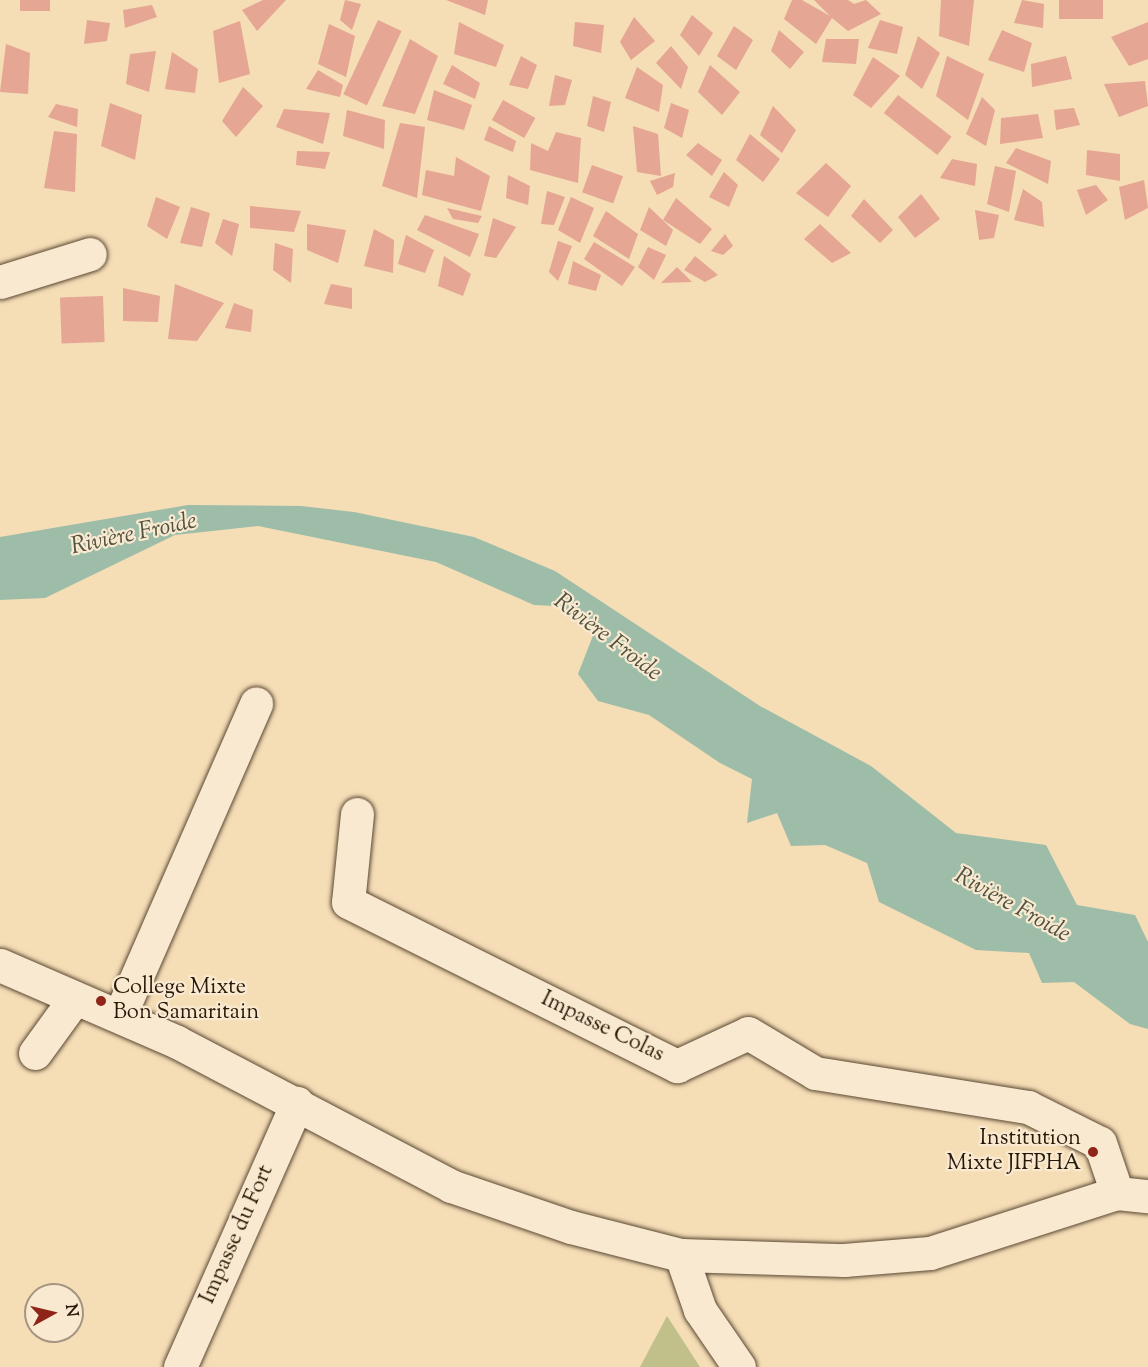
<!DOCTYPE html>
<meta charset="utf-8">
<style>
body{margin:0}
#map{position:relative;width:1148px;height:1367px;overflow:hidden;background:#f5ddb6;font-family:"Sorts Mill Goudy",serif}
div>[style]{position:absolute}
.green>*{inset:0;background:#c1bf8a}
.water>*{inset:0;background:#9dbda8}
.building>*{inset:0;background:#e5a693;transform-origin:0 0}
.roads{filter:drop-shadow(0 0 2px #5b4933) drop-shadow(0 0 2px #5b4933)}
.minor>*{height:33px;margin:-16.5px;padding:0 16.5px;transform-origin:16.5px;border-radius:16.5px;background:#f8e9d0}
.dots>*{width:16px;height:16px;translate:-50% -50%;box-sizing:border-box;border:3px solid #f8e9d0;border-radius:50%}
span{translate:-50% -50%;white-space:nowrap;text-align:center;line-height:1.15;-webkit-text-stroke:4.5px #f8e9d0;paint-order:stroke}
.poi-label{font-size:22px;color:#281807}
.left{translate:0 -50%;text-align:left}
.right{translate:-100% -50%;text-align:right}
.street-label{font-size:22px;color:#281807}
.water-label{font-size:24px;color:#51523f;font-style:italic}
.north{position:absolute;left:24px;top:1283px;width:60px;height:60px;box-sizing:border-box;background:#f8e9d0;border:2px solid #a59580;border-radius:50%;rotate:82deg;font-size:16px;font-weight:700;line-height:24px;text-align:center;color:#281807}
.north::after{content:'';display:block;margin:auto;width:21px;height:27px;background:#8f2418;clip-path:polygon(50% 0,100% 100%,50% 72%,0 100%)}
</style>
<div id="map">
<div class="green">
<div style="clip-path:polygon(667px 1316px,700px 1367px,640px 1367px)"></div>
</div>
<div class="water">
<div style="clip-path:polygon(188px 505px,301px 506px,354px 512px,474px 537px,555px 571px,760px 706px,871px 766px,956px 833px,1046px 845px,1077px 905px,1135px 915px,1148px 942px,1148px 1029px,1130px 1024px,1074px 982px,1042px 983px,1029px 953px,976px 950px,879px 902px,867px 863px,825px 845px,791px 846px,777px 813px,747px 823px,752px 779px,720px 763px,649px 715px,598px 701px,578px 674px,594px 633px,556px 606px,534px 605px,436px 562px,258px 526px,175px 535px,45px 598px,0 600px,0 537px)"></div>
</div>
<div class="building">
<div style="left:20px;top:0;width:30px;height:11px"></div>
<div style="clip-path:polygon(263px 0,286px 0,257px 31px,242px 10px)"></div>
<div style="clip-path:polygon(345px 0,361px 4px,352px 30px,340px 20px)"></div>
<div style="clip-path:polygon(446px 0,488px 0,485px 15px)"></div>
<div style="clip-path:polygon(792px 0,802px 0,830px 16px,814px 0,848px 0,854px 4px,866px 0,881px 14px,848px 31px,832px 18px,816px 44px,784px 19px)"></div>
<div style="clip-path:polygon(941px 0,974px 0,969px 46px,939px 36px)"></div>
<div style="clip-path:polygon(1022px 0,1044px 4px,1043px 28px,1014px 23px)"></div>
<div style="left:1059px;top:0;width:44px;height:19px"></div>
<div style="clip-path:polygon(152px 5px,157px 17px,125px 28px,123px 10px)"></div>
<div style="clip-path:polygon(692px 15px,713px 33px,699px 56px,680px 35px)"></div>
<div style="clip-path:polygon(634px 17px,655px 41px,631px 60px,620px 42px)"></div>
<div style="clip-path:polygon(87px 20px,110px 23px,107px 41px,84px 44px)"></div>
<div style="left:378px;top:20px;width:26px;height:82px;rotate:25deg"></div>
<div style="clip-path:polygon(880px 20px,903px 27px,897px 54px,868px 48px)"></div>
<div style="clip-path:polygon(240px 21px,250px 74px,219px 83px,213px 31px)"></div>
<div style="clip-path:polygon(459px 22px,504px 45px,496px 67px,454px 54px)"></div>
<div style="clip-path:polygon(575px 22px,604px 25px,601px 53px,573px 46px)"></div>
<div style="clip-path:polygon(1148px 22px,1148px 59px,1129px 66px,1111px 37px)"></div>
<div style="clip-path:polygon(329px 24px,355px 36px,346px 77px,318px 64px)"></div>
<div style="clip-path:polygon(734px 26px,753px 40px,736px 70px,717px 56px)"></div>
<div style="clip-path:polygon(779px 30px,804px 52px,790px 69px,771px 51px)"></div>
<div style="clip-path:polygon(1002px 30px,1032px 43px,1024px 72px,988px 60px)"></div>
<div style="clip-path:polygon(918px 36px,940px 53px,922px 89px,905px 75px)"></div>
<div style="clip-path:polygon(410px 39px,438px 56px,415px 114px,382px 106px)"></div>
<div style="clip-path:polygon(826px 39px,859px 39px,856px 64px,822px 62px)"></div>
<div style="clip-path:polygon(6px 44px,30px 53px,28px 94px,0 92px)"></div>
<div style="clip-path:polygon(671px 46px,688px 67px,681px 89px,656px 63px)"></div>
<div style="clip-path:polygon(156px 51px,149px 92px,126px 84px,130px 54px)"></div>
<div style="clip-path:polygon(172px 52px,198px 69px,195px 93px,165px 89px)"></div>
<div style="clip-path:polygon(521px 56px,537px 65px,528px 89px,509px 85px)"></div>
<div style="clip-path:polygon(947px 56px,984px 74px,968px 120px,936px 96px)"></div>
<div style="clip-path:polygon(1066px 56px,1072px 79px,1032px 87px,1031px 64px)"></div>
<div style="clip-path:polygon(873px 57px,900px 76px,871px 108px,853px 95px)"></div>
<div style="clip-path:polygon(452px 65px,480px 83px,475px 99px,443px 84px)"></div>
<div style="clip-path:polygon(710px 65px,740px 92px,722px 115px,698px 92px)"></div>
<div style="clip-path:polygon(637px 67px,663px 85px,659px 112px,625px 98px)"></div>
<div style="clip-path:polygon(318px 70px,343px 85px,340px 97px,306px 89px)"></div>
<div style="clip-path:polygon(555px 75px,572px 80px,565px 105px,549px 106px)"></div>
<div style="clip-path:polygon(1145px 81px,1148px 106px,1119px 117px,1104px 84px)"></div>
<div style="clip-path:polygon(243px 87px,263px 106px,236px 137px,222px 121px)"></div>
<div style="clip-path:polygon(434px 90px,472px 105px,464px 130px,427px 120px)"></div>
<div style="left:898px;top:95px;width:68px;height:23px;rotate:38deg"></div>
<div style="clip-path:polygon(593px 96px,611px 102px,604px 132px,587px 126px)"></div>
<div style="clip-path:polygon(982px 97px,995px 110px,986px 146px,966px 134px)"></div>
<div style="left:503px;top:100px;width:37px;height:23px;rotate:29deg"></div>
<div style="clip-path:polygon(110px 103px,142px 115px,135px 160px,101px 146px)"></div>
<div style="clip-path:polygon(671px 103px,689px 110px,682px 138px,664px 128px)"></div>
<div style="clip-path:polygon(56px 104px,78px 109px,77px 127px,48px 117px)"></div>
<div style="clip-path:polygon(773px 106px,796px 130px,782px 153px,760px 135px)"></div>
<div style="clip-path:polygon(1074px 108px,1080px 125px,1056px 130px,1054px 110px)"></div>
<div style="clip-path:polygon(284px 109px,330px 113px,323px 144px,276px 127px)"></div>
<div style="clip-path:polygon(347px 110px,385px 120px,384px 149px,343px 136px)"></div>
<div style="clip-path:polygon(1038px 114px,1043px 138px,1000px 144px,1001px 118px)"></div>
<div style="clip-path:polygon(400px 123px,425px 127px,417px 198px,382px 186px)"></div>
<div style="clip-path:polygon(489px 126px,516px 141px,513px 152px,484px 140px)"></div>
<div style="clip-path:polygon(633px 126px,658px 134px,661px 176px,637px 172px)"></div>
<div style="clip-path:polygon(54px 131px,77px 134px,75px 192px,44px 188px)"></div>
<div style="clip-path:polygon(556px 132px,581px 138px,578px 183px,530px 170px,531px 143px,548px 151px)"></div>
<div style="clip-path:polygon(750px 134px,780px 159px,763px 182px,736px 160px)"></div>
<div style="clip-path:polygon(698px 143px,722px 160px,712px 176px,686px 155px)"></div>
<div style="clip-path:polygon(1016px 148px,1051px 161px,1048px 184px,1006px 163px)"></div>
<div style="clip-path:polygon(1087px 150px,1120px 154px,1120px 181px,1086px 175px)"></div>
<div style="clip-path:polygon(297px 151px,330px 152px,325px 169px,296px 165px)"></div>
<div style="clip-path:polygon(456px 157px,490px 176px,481px 211px,422px 195px,426px 170px,454px 176px)"></div>
<div style="clip-path:polygon(952px 159px,977px 164px,975px 186px,940px 178px)"></div>
<div style="clip-path:polygon(826px 163px,851px 186px,828px 217px,796px 193px)"></div>
<div style="left:592px;top:165px;width:33px;height:29px;rotate:20deg"></div>
<div style="clip-path:polygon(995px 166px,1016px 171px,1009px 212px,987px 204px)"></div>
<div style="clip-path:polygon(724px 172px,738px 185px,729px 207px,709px 197px)"></div>
<div style="clip-path:polygon(675px 173px,673px 187px,657px 195px,650px 181px)"></div>
<div style="clip-path:polygon(508px 175px,530px 186px,528px 205px,506px 198px)"></div>
<div style="clip-path:polygon(1144px 180px,1148px 208px,1125px 220px,1119px 187px)"></div>
<div style="clip-path:polygon(1096px 185px,1108px 200px,1086px 215px,1077px 190px)"></div>
<div style="clip-path:polygon(1023px 189px,1042px 202px,1044px 227px,1014px 220px)"></div>
<div style="clip-path:polygon(547px 191px,565px 197px,554px 225px,541px 224px)"></div>
<div style="clip-path:polygon(921px 194px,940px 219px,915px 238px,898px 217px)"></div>
<div style="clip-path:polygon(156px 197px,180px 207px,167px 239px,147px 226px)"></div>
<div style="clip-path:polygon(571px 197px,594px 208px,580px 243px,558px 230px)"></div>
<div style="clip-path:polygon(676px 198px,712px 229px,700px 244px,663px 220px)"></div>
<div style="clip-path:polygon(864px 199px,893px 230px,880px 243px,851px 216px)"></div>
<div style="clip-path:polygon(250px 206px,301px 211px,294px 232px,250px 228px)"></div>
<div style="clip-path:polygon(191px 207px,210px 213px,202px 247px,180px 243px)"></div>
<div style="clip-path:polygon(649px 207px,673px 230px,666px 246px,640px 230px)"></div>
<div style="clip-path:polygon(447px 208px,482px 216px,478px 223px,453px 219px)"></div>
<div style="clip-path:polygon(975px 210px,999px 215px,994px 238px,979px 240px)"></div>
<div style="clip-path:polygon(606px 211px,638px 234px,629px 259px,593px 236px)"></div>
<div style="clip-path:polygon(425px 215px,479px 234px,470px 257px,417px 230px)"></div>
<div style="clip-path:polygon(493px 218px,516px 227px,496px 258px,484px 256px)"></div>
<div style="clip-path:polygon(223px 219px,239px 224px,232px 256px,215px 243px)"></div>
<div style="clip-path:polygon(307px 224px,346px 230px,338px 263px,307px 250px)"></div>
<div style="clip-path:polygon(820px 224px,851px 253px,832px 263px,804px 239px)"></div>
<div style="clip-path:polygon(374px 229px,394px 240px,393px 273px,364px 266px)"></div>
<div style="clip-path:polygon(725px 234px,733px 246px,723px 255px,711px 251px)"></div>
<div style="clip-path:polygon(406px 235px,434px 250px,425px 273px,398px 264px)"></div>
<div style="clip-path:polygon(558px 241px,572px 246px,558px 281px,549px 272px)"></div>
<div style="clip-path:polygon(594px 242px,635px 267px,622px 286px,584px 259px)"></div>
<div style="clip-path:polygon(275px 243px,293px 249px,291px 283px,273px 270px)"></div>
<div style="clip-path:polygon(648px 247px,666px 255px,654px 280px,638px 267px)"></div>
<div style="clip-path:polygon(444px 256px,471px 274px,463px 296px,438px 286px)"></div>
<div style="clip-path:polygon(695px 256px,718px 275px,705px 282px,684px 270px)"></div>
<div style="clip-path:polygon(573px 261px,601px 275px,596px 291px,568px 284px)"></div>
<div style="clip-path:polygon(677px 267px,692px 282px,661px 283px)"></div>
<div style="clip-path:polygon(175px 284px,224px 303px,197px 341px,168px 339px)"></div>
<div style="clip-path:polygon(331px 284px,352px 288px,352px 309px,324px 304px)"></div>
<div style="clip-path:polygon(123px 288px,160px 296px,158px 322px,123px 321px)"></div>
<div style="left:103px;top:296px;width:46px;height:43px;rotate:88deg"></div>
<div style="clip-path:polygon(234px 303px,253px 310px,251px 332px,225px 328px)"></div>
</div>
<div class="roads">
<div class="minor">
<div style="left:0;top:282px;width:94px;rotate:-17.3deg"></div>
<div style="left:357px;top:814px;width:88px;rotate:95.8deg"></div>
<div style="left:348px;top:902px;width:368px;rotate:26.5deg"></div>
<div style="left:677px;top:1066px;width:78px;rotate:-24.9deg"></div>
<div style="left:748px;top:1033px;width:78px;rotate:30.8deg"></div>
<div style="left:815px;top:1073px;width:216px;rotate:9.1deg"></div>
<div style="left:1028px;top:1107px;width:80px;rotate:26.6deg"></div>
<div style="left:1100px;top:1143px;width:53px;rotate:71.2deg"></div>
<div style="left:0;top:965px;width:193px;rotate:23.5deg"></div>
<div style="left:177px;top:1042px;width:310px;rotate:27.7deg"></div>
<div style="left:451px;top:1186px;width:127px;rotate:18.9deg"></div>
<div style="left:571px;top:1227px;width:114px;rotate:14.3deg"></div>
<div style="left:681px;top:1255px;width:163px;rotate:1.8deg"></div>
<div style="left:844px;top:1260px;width:86px;rotate:-4.7deg"></div>
<div style="left:930px;top:1253px;width:196px;rotate:-17.8deg"></div>
<div style="left:1117px;top:1193px;width:31px;rotate:6deg"></div>
<div style="left:120px;top:1015px;width:340px;rotate:-66.4deg"></div>
<div style="left:35px;top:1053px;width:68px;rotate:-54deg"></div>
<div style="left:681px;top:1255px;width:58px;rotate:70.9deg"></div>
<div style="left:700px;top:1310px;width:69px;rotate:55.6deg"></div>
<div style="left:180px;top:1367px;width:289px;rotate:-66.1deg"></div>
</div>
</div>
<div class="dots">
<div style="left:101px;top:1001px;background:#8f2418"></div>
<div style="left:1093px;top:1152px;background:#8f2418"></div>
</div>
<div class="poi-label">
<span class="left" style="left:113px;top:1001px">College Mixte<br>Bon Samaritain</span>
<span class="right" style="left:1081px;top:1152px">Institution<br>Mixte JIFPHA</span>
</div>
<div class="street-label">
<span style="left:602px;top:1028px;rotate:26deg">Impasse Colas</span>
<span style="left:238px;top:1235px;rotate:-66deg">Impasse du Fort</span>
</div>
<div class="water-label">
<span style="left:134px;top:535px;rotate:-12deg">Rivière Froide</span>
<span style="left:607px;top:638px;rotate:37deg">Rivière Froide</span>
<span style="left:1012px;top:906px;rotate:29deg">Rivière Froide</span>
</div>
<div class="north">N</div>
</div>
